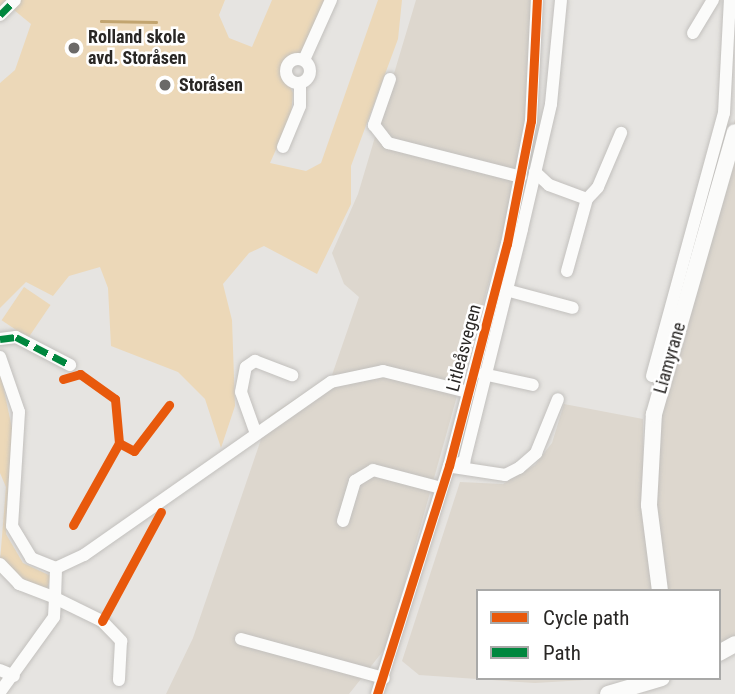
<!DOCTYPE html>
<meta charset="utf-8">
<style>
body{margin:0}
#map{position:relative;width:735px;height:694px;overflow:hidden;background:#e6e4e1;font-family:"Roboto Condensed",sans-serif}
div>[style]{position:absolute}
.built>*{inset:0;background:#ddd7ce}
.green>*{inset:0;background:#ecd8b8;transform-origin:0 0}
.stream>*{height:2.5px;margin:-1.25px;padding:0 1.25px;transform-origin:1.25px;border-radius:1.25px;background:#c2a570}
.roads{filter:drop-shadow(0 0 2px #c2c0bd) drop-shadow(0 0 2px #c2c0bd)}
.minor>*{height:12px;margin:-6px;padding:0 6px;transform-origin:6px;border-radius:6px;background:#fbfbfa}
.minor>.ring{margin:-6px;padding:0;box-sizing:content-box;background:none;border:12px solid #fbfbfa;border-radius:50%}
.major>*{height:16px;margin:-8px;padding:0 8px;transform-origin:8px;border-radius:8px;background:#fbfbfa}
.quiet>*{height:7px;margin-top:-3.5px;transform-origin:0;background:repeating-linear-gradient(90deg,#00873e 0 14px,transparent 0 21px)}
.cycleway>*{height:9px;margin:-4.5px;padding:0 4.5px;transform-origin:4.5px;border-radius:4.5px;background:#e8590c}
.dots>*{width:19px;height:19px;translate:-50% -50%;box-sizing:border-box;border:4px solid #fff;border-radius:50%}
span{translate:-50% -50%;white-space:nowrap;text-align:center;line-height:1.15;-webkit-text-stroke:5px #fff;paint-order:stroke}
.poi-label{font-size:18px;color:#292725;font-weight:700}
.left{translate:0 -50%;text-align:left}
.street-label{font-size:18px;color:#292725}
.legend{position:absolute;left:476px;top:589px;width:245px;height:91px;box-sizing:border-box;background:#fff;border:2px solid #a9a9a8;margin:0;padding:9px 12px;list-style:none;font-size:21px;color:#292725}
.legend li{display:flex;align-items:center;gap:14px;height:35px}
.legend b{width:35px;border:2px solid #a9a9a8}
</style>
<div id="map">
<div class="built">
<div style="clip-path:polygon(416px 0,541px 0,529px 139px,387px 646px,349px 694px,166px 694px,193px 638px,269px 416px,332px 375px,359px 297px,344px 284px,332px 253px,358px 194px)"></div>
<div style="clip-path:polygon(735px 119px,735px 638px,719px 646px,719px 591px,478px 591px,478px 678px,618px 678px,535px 683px,419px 675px,402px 661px,460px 482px,503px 484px,535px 465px,552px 443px,564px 404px,643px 419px,643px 502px,658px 412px)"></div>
</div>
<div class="green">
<div style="clip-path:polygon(0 0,225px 0,219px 15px,229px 38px,252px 47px,272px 0,325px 0,302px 57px,282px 69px,293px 93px,291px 116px,270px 163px,306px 171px,321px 163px,378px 0,402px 0,398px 39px,351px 166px,351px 204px,317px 274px,264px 246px,249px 253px,223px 284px,232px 320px,235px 406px,221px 448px,205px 399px,178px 372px,111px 346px,108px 288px,100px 267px,69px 276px,53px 296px,26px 282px,0 308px,0 83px,15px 70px,31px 24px,14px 10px,0 11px)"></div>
<div style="left:24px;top:287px;width:32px;height:40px;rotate:34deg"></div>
<div style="clip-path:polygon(0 371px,13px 433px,6px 534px,23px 563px,51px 576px,47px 589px,26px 586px,0 561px,6px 487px,0 473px)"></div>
</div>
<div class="stream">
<div style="left:101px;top:21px;width:55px;rotate:1deg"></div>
</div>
<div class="roads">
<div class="minor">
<div style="left:0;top:15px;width:21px;rotate:-45deg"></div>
<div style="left:693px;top:33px;width:39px;rotate:-59deg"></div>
<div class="ring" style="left:286px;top:59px;width:12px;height:12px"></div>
<div style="left:304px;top:60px;width:66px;rotate:-65.8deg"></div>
<div style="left:390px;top:79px;width:49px;rotate:109.2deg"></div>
<div style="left:374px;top:125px;width:23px;rotate:52deg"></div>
<div style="left:388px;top:143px;width:137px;rotate:14.3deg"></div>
<div style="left:283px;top:147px;width:44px;rotate:-67.5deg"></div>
<div style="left:300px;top:106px;width:23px;rotate:-90deg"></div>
<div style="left:535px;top:172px;width:19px;rotate:43deg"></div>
<div style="left:549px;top:185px;width:40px;rotate:20.2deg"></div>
<div style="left:587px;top:199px;width:16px;rotate:-47deg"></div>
<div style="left:598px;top:187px;width:59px;rotate:-66.9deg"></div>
<div style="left:567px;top:271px;width:75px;rotate:-74.5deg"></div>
<div style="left:506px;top:290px;width:69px;rotate:15deg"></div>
<div style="left:0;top:339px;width:16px;rotate:-7deg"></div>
<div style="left:16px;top:337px;width:61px;rotate:27.4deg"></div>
<div style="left:0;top:357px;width:58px;rotate:70.9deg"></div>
<div style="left:19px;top:412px;width:114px;rotate:93.5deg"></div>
<div style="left:12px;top:526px;width:37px;rotate:59deg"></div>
<div style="left:31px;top:558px;width:27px;rotate:22deg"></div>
<div style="left:56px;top:568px;width:31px;rotate:-25deg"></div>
<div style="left:84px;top:555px;width:302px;rotate:-35deg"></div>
<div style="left:331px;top:382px;width:53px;rotate:-11.9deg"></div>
<div style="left:383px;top:371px;width:88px;rotate:13.9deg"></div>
<div style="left:483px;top:374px;width:51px;rotate:12.4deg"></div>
<div style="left:652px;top:376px;width:273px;rotate:-74.7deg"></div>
<div style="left:724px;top:113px;width:113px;rotate:-87deg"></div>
<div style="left:255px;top:431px;width:41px;rotate:-109.7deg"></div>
<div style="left:241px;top:392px;width:25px;rotate:-79deg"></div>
<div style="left:246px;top:367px;width:11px;rotate:-34deg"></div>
<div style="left:255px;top:361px;width:40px;rotate:21deg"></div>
<div style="left:449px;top:466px;width:16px;rotate:-15deg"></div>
<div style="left:464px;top:462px;width:240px;rotate:-76deg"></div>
<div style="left:522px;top:229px;width:128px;rotate:-76.9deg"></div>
<div style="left:551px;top:104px;width:104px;rotate:-84.5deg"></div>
<div style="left:453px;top:467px;width:53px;rotate:8.7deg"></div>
<div style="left:505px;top:475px;width:16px;rotate:-27deg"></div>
<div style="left:519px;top:468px;width:23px;rotate:-41deg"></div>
<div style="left:536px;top:453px;width:58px;rotate:-67.8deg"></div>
<div style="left:343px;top:521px;width:42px;rotate:-73.3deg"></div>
<div style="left:355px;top:481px;width:21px;rotate:-31deg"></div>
<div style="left:373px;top:470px;width:70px;rotate:14.8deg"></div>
<div style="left:0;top:564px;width:28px;rotate:46deg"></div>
<div style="left:19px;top:584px;width:39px;rotate:21deg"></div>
<div style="left:55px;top:598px;width:30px;rotate:-88deg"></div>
<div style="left:241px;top:639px;width:148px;rotate:15.3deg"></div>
<div style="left:0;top:670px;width:15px;rotate:23deg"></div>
<div style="left:0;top:692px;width:92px;rotate:-54.2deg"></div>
<div style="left:54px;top:617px;width:19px;rotate:-87deg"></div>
<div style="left:55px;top:598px;width:52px;rotate:26.1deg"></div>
<div style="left:102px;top:621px;width:28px;rotate:46deg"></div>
<div style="left:121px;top:641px;width:39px;rotate:93deg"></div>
<div style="left:377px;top:694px;width:239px;rotate:-72.5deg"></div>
<div style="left:449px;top:466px;width:229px;rotate:-75.4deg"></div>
<div style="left:507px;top:244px;width:125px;rotate:-79deg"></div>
<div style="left:531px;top:121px;width:121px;rotate:-87.2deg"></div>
</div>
<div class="major">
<div style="left:660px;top:591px;width:87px;rotate:-97.3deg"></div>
<div style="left:649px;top:505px;width:91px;rotate:-86.9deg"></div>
<div style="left:654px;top:414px;width:293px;rotate:-74deg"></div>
<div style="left:719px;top:653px;width:18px;rotate:-29deg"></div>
<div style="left:608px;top:694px;width:56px;rotate:-16.5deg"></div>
</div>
</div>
<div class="quiet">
<div style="left:0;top:15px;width:21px;rotate:-45deg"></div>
<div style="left:0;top:339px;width:16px;rotate:-7deg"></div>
<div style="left:16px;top:337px;width:61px;rotate:27.4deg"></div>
</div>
<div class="cycleway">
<div style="left:63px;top:379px;width:18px;rotate:-16deg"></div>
<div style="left:80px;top:374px;width:43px;rotate:35.5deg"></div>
<div style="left:115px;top:399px;width:44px;rotate:84.8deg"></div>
<div style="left:119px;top:443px;width:17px;rotate:28deg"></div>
<div style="left:134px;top:451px;width:58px;rotate:-52.7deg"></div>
<div style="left:73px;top:525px;width:94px;rotate:-60.7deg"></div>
<div style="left:102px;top:621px;width:124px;rotate:-61.6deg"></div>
<div style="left:377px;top:694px;width:239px;rotate:-72.5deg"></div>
<div style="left:449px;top:466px;width:229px;rotate:-75.4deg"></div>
<div style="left:507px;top:244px;width:125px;rotate:-79deg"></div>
<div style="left:531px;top:121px;width:121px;rotate:-87.2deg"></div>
</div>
<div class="dots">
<div style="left:74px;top:48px;background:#6b6967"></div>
<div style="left:165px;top:85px;background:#6b6967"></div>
</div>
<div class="poi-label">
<span class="left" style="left:88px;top:48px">Rolland skole<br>avd. Storåsen</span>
<span class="left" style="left:179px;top:85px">Storåsen</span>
</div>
<div class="street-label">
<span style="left:464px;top:348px;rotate:-75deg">Litleåsvegen</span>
<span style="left:670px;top:358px;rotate:-74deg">Liamyrane</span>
</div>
<ul class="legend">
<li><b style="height:9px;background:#e8590c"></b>Cycle path</li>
<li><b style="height:9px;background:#00873e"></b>Path</li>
</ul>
</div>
